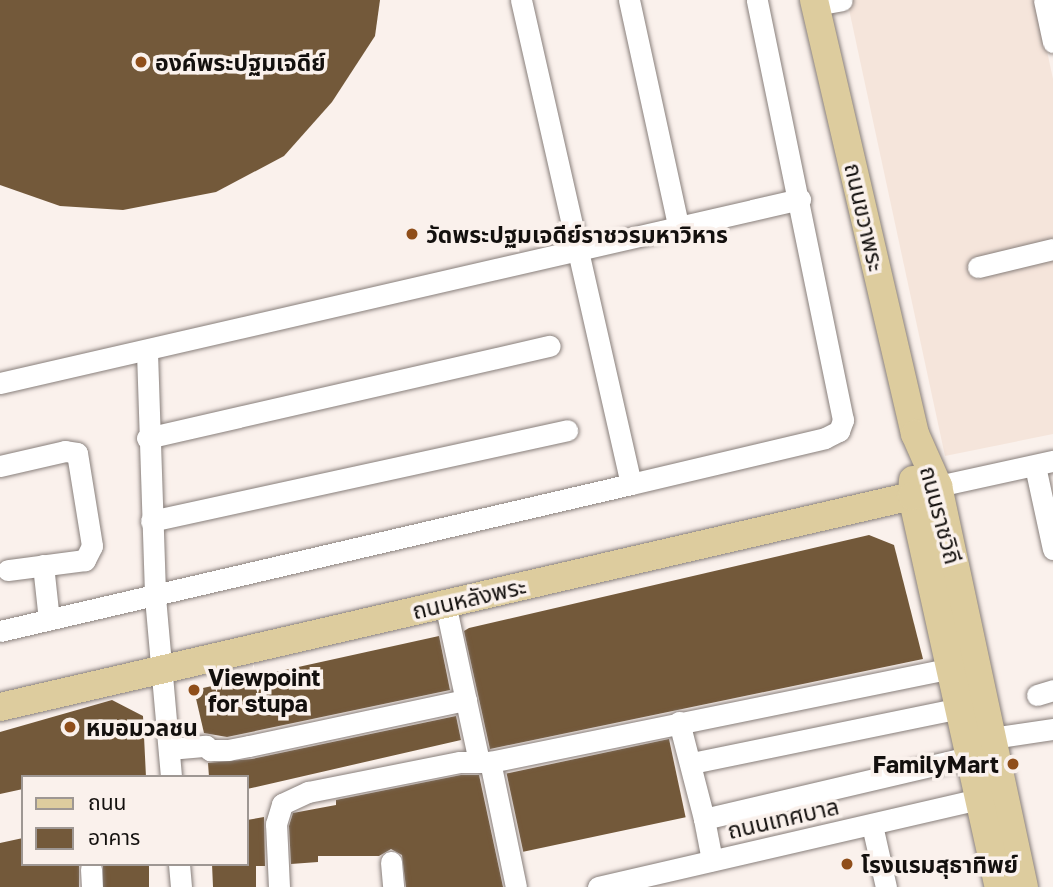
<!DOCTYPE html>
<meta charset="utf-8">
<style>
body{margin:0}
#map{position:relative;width:1053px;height:887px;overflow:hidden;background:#faf1ec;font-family:"Golos Text","Noto Sans Thai",sans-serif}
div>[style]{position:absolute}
.built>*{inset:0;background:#f5e5db}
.building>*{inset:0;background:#73593a;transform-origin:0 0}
.roads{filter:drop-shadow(0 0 2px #887f7b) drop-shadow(0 0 2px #887f7b)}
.minor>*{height:21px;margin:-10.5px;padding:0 10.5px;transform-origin:10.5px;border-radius:10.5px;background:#fff}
.major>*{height:28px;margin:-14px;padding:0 14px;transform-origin:14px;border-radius:14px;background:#ddcc9e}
.dots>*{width:19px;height:19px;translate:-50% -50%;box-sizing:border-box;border:4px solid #faf1ec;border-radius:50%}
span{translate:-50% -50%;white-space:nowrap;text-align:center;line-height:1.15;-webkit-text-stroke:7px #faf1ec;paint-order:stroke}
.poi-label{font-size:23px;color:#13100e;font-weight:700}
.left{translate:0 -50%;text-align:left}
.right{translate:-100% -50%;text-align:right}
.street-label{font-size:23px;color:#13100e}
.legend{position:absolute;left:21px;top:775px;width:228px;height:91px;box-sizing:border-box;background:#faf1ec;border:2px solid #9e9793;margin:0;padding:9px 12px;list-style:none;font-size:21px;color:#13100e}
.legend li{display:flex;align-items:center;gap:14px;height:35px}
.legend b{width:35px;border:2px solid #9e9793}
</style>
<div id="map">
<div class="built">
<div style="clip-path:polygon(847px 0,1036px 0,1053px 79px,1053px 434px,945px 456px)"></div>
</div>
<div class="building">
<div style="clip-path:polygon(0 0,380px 0,375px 36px,332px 102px,284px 156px,216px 192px,123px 210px,60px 206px,0 185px)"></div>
<div style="clip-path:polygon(869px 535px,894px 545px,923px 659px,490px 749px,464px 631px,469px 628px)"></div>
<div style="clip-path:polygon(439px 636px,450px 690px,227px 737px,204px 733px,194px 690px)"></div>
<div style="clip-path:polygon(112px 700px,143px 716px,146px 777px,23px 777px,23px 789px,0 794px,0 732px)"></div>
<div style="clip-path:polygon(456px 716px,461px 740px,247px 789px,247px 777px,209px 777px,208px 763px,252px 759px)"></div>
<div style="left:669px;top:739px;width:80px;height:166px;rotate:78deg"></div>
<div style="clip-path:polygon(461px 775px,479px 775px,503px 887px,406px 887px,402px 855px,391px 849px,379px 856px,318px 856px,318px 862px,291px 864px,289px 826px,293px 813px,336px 805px,336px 800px)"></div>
<div style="clip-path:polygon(264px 817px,265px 866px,256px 866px,256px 887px,213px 887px,212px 864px,247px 864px,247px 820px)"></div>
<div style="clip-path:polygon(23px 838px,23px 864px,79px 864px,79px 887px,0 887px,0 843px)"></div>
<div style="left:103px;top:864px;width:46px;height:23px"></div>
</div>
<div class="roads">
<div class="minor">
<div style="left:521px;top:0;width:496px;rotate:77.2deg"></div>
<div style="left:629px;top:0;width:230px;rotate:77.7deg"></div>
<div style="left:1044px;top:0;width:43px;rotate:77.9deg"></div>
<div style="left:815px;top:5px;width:27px;rotate:-10deg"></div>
<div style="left:978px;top:267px;width:77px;rotate:-13.5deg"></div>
<div style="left:147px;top:352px;width:245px;rotate:88.1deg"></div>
<div style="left:155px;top:597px;width:181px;rotate:84.9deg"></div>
<div style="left:0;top:383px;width:821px;rotate:-12.95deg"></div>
<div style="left:147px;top:438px;width:413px;rotate:-12.9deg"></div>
<div style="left:0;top:466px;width:67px;rotate:-13deg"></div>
<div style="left:65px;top:451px;width:12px;rotate:9deg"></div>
<div style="left:77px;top:453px;width:94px;rotate:80.8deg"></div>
<div style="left:92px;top:546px;width:16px;rotate:117deg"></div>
<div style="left:85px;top:560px;width:78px;rotate:172.6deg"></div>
<div style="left:1035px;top:466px;width:85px;rotate:77.8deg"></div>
<div style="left:938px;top:486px;width:118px;rotate:-12.3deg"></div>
<div style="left:151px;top:521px;width:426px;rotate:-12.3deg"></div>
<div style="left:43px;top:565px;width:55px;rotate:83.8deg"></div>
<div style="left:445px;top:603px;width:162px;rotate:77.9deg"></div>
<div style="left:0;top:631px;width:648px;rotate:-13.11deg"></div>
<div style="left:631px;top:484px;width:199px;rotate:-13.3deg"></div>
<div style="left:825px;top:438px;width:16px;rotate:-27deg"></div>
<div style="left:839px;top:431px;width:12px;rotate:-70deg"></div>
<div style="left:843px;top:420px;width:429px;rotate:-101.6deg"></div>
<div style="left:1037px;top:695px;width:17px;rotate:-17deg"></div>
<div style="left:679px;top:722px;width:100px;rotate:75.5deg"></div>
<div style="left:704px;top:819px;width:275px;rotate:-13.2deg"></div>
<div style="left:992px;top:738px;width:62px;rotate:-8.4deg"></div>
<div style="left:169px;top:749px;width:37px;rotate:-5deg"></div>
<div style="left:206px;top:746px;width:6px;rotate:45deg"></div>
<div style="left:210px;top:750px;width:18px"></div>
<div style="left:228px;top:750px;width:21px;rotate:-11deg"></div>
<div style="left:249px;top:746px;width:222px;rotate:-12deg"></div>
<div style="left:692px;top:763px;width:275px;rotate:-11.6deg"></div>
<div style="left:704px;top:819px;width:42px;rotate:79deg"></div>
<div style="left:872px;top:825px;width:64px;rotate:77.3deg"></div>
<div style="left:391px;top:862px;width:25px;rotate:85deg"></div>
<div style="left:179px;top:864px;width:23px;rotate:85deg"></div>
<div style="left:91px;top:869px;width:18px;rotate:87deg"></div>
<div style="left:279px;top:887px;width:63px;rotate:-92.7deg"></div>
<div style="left:276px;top:824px;width:21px;rotate:-73deg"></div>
<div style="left:282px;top:804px;width:29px;rotate:-25deg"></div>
<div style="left:308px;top:792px;width:155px;rotate:-11.2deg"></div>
<div style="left:460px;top:762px;width:30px"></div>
<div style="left:516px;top:887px;width:128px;rotate:-101.7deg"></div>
<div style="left:490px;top:762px;width:471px;rotate:-11.5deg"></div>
<div style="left:598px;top:887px;width:392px;rotate:-13deg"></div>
</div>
<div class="major">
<div style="left:814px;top:0;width:446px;rotate:76.9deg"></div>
<div style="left:915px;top:434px;width:57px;rotate:66.1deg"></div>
<div style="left:938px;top:486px;width:410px;rotate:77.9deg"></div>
<div style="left:913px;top:480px;width:16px;rotate:94deg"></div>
<div style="left:912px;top:496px;width:401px;rotate:77.5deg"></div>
<div style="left:0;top:707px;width:936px;rotate:-13.03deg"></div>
<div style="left:912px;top:496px;width:28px;rotate:-21deg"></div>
</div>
</div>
<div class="dots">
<div style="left:141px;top:62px;background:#8f4e1a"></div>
<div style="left:412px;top:234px;background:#8f4e1a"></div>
<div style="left:194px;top:690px;background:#8f4e1a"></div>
<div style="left:70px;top:727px;background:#8f4e1a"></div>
<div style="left:1013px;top:764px;background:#8f4e1a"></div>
<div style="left:847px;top:864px;background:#8f4e1a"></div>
</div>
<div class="poi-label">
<span class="left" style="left:155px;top:62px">องค์พระปฐมเจดีย์</span>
<span class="left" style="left:426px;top:234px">วัดพระปฐมเจดีย์ราชวรมหาวิหาร</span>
<span class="left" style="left:208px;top:690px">Viewpoint<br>for stupa</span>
<span class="left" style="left:86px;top:727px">หมอมวลชน</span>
<span class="right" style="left:999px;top:764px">FamilyMart</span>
<span class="left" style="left:861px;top:864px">โรงแรมสุธาทิพย์</span>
</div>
<div class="street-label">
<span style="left:865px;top:217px;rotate:77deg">ถนนขวาพระ</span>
<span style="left:941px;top:515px;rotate:75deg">ถนนราชวิถี</span>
<span style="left:469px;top:598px;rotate:-13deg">ถนนหลังพระ</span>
<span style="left:783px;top:818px;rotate:-13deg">ถนนเทศบาล</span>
</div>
<ul class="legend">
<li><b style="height:9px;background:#ddcc9e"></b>ถนน</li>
<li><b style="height:19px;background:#73593a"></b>อาคาร</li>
</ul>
</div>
